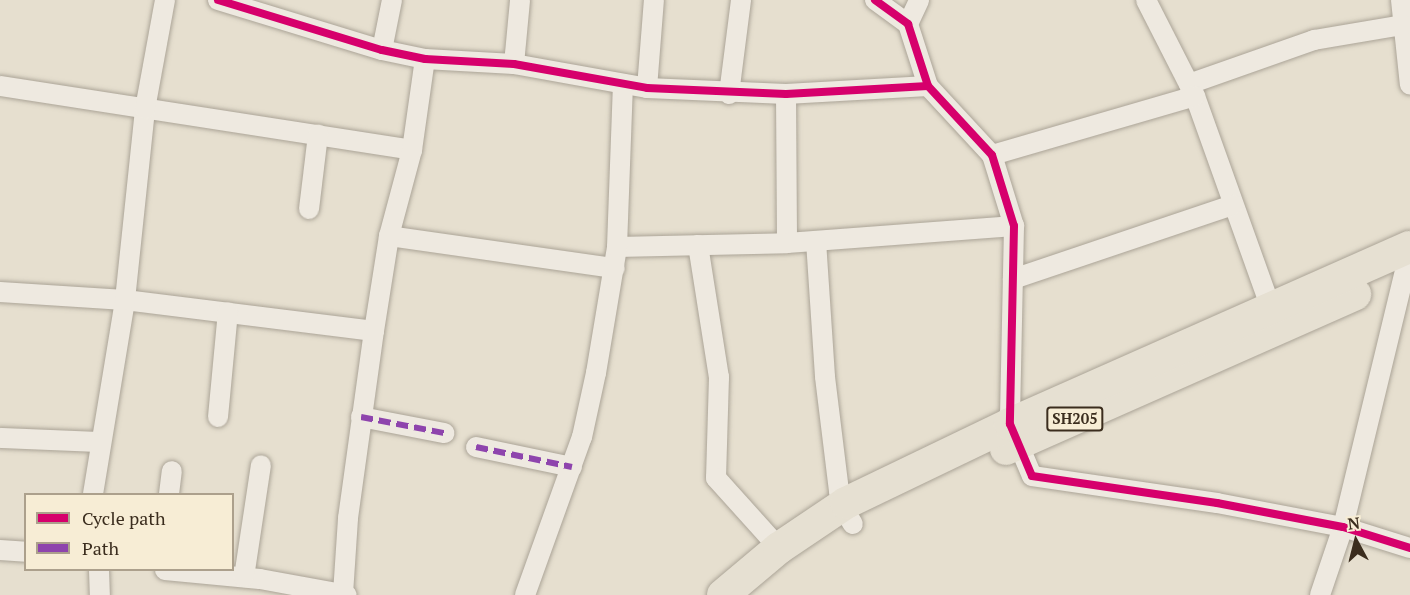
<!DOCTYPE html>
<style>
body{margin:0}
#map{position:relative;width:1410px;height:595px;overflow:hidden;background:#e6dfcf;font-family:"PT Serif",serif}
div>[style]{position:absolute}
.roads{filter:drop-shadow(0 0 2px #aba497) drop-shadow(0 0 2px #aba497)}
.minor>*{height:20px;margin:-10px;padding:0 10px;transform-origin:10px;border-radius:10px;background:#eee9e0}
.primary>*{height:32px;margin:-16px;padding:0 16px;transform-origin:16px;border-radius:16px;background:#e6e0d2}
.quiet>*{height:6px;margin-top:-3px;transform-origin:0;background:repeating-linear-gradient(90deg,#8e44ad 0 12px,transparent 0 18px)}
.cycleway>*{height:8px;margin:-4px;padding:0 4px;transform-origin:4px;border-radius:4px;background:#d6006c}
span{translate:-50% -50%;white-space:nowrap;text-align:center;line-height:1.15;-webkit-text-stroke:4.5px #f7edd5;paint-order:stroke}
.shield-label span{padding:2px 4px;background:#f7edd5;border:2px solid;border-radius:4px;-webkit-text-stroke-width:0}
.shield-label{font-size:15px;color:#3b2d1e;font-weight:700}
.legend{position:absolute;left:24px;top:493px;width:210px;height:78px;box-sizing:border-box;background:#f7edd5;border:2px solid #aca08c;margin:0;padding:8px 10px;list-style:none;font-size:18px;color:#3b2d1e}
.legend li{display:flex;align-items:center;gap:12px;height:30px}
.legend b{width:30px;border:2px solid #aca08c}
.north{position:absolute;left:1326px;top:511px;width:60px;height:60px;-webkit-text-stroke:4px #f7edd5;paint-order:stroke;rotate:353deg;font-size:16px;font-weight:700;line-height:24px;text-align:center;color:#3b2d1e}
.north::after{content:'';display:block;margin:auto;width:21px;height:27px;background:#3b2d1e;clip-path:polygon(50% 0,100% 100%,50% 72%,0 100%)}
</style>
<div id="map">
<div class="roads">
<div class="minor">
<div style="left:218px;top:0;width:171px;rotate:17deg"></div>
<div style="left:382px;top:50px;width:44px;rotate:11.8deg"></div>
<div style="left:425px;top:59px;width:89px;rotate:3.2deg"></div>
<div style="left:514px;top:64px;width:135px;rotate:10.2deg"></div>
<div style="left:647px;top:88px;width:139px;rotate:2.5deg"></div>
<div style="left:786px;top:94px;width:142px;rotate:-3.2deg"></div>
<div style="left:875px;top:0;width:41px;rotate:36deg"></div>
<div style="left:908px;top:24px;width:65px;rotate:72.1deg"></div>
<div style="left:928px;top:86px;width:94px;rotate:47.2deg"></div>
<div style="left:992px;top:155px;width:74px;rotate:72.8deg"></div>
<div style="left:1014px;top:226px;width:198px;rotate:91.2deg"></div>
<div style="left:1010px;top:424px;width:56px;rotate:67.1deg"></div>
<div style="left:1032px;top:476px;width:187px;rotate:8.3deg"></div>
<div style="left:1217px;top:503px;width:128px;rotate:10.8deg"></div>
<div style="left:1343px;top:527px;width:70px;rotate:17.4deg"></div>
<div style="left:1146px;top:0;width:108px;rotate:63deg"></div>
<div style="left:1195px;top:96px;width:225px;rotate:70.3deg"></div>
<div style="left:1401px;top:0;width:85px;rotate:84deg"></div>
<div style="left:908px;top:24px;width:26px;rotate:-65deg"></div>
<div style="left:382px;top:50px;width:51px;rotate:-78.7deg"></div>
<div style="left:514px;top:64px;width:64px;rotate:-84.6deg"></div>
<div style="left:1189px;top:84px;width:133px;rotate:-19.4deg"></div>
<div style="left:1314px;top:40px;width:90px;rotate:-9.6deg"></div>
<div style="left:0;top:86px;width:417px;rotate:8.8deg"></div>
<div style="left:647px;top:88px;width:88px;rotate:-85.5deg"></div>
<div style="left:729px;top:94px;width:95px;rotate:-82.7deg"></div>
<div style="left:786px;top:94px;width:149px;rotate:89.6deg"></div>
<div style="left:992px;top:155px;width:211px;rotate:-16.2deg"></div>
<div style="left:309px;top:209px;width:75px;rotate:-83.1deg"></div>
<div style="left:389px;top:236px;width:228px;rotate:8.1deg"></div>
<div style="left:816px;top:241px;width:136px;rotate:86.2deg"></div>
<div style="left:825px;top:377px;width:115px;rotate:83deg"></div>
<div style="left:839px;top:491px;width:15px;rotate:79deg"></div>
<div style="left:842px;top:506px;width:21px;rotate:59deg"></div>
<div style="left:698px;top:245px;width:134px;rotate:81deg"></div>
<div style="left:719px;top:377px;width:101px;rotate:91.7deg"></div>
<div style="left:716px;top:478px;width:94px;rotate:48deg"></div>
<div style="left:617px;top:247px;width:170px;rotate:-1.3deg"></div>
<div style="left:787px;top:243px;width:228px;rotate:-4.3deg"></div>
<div style="left:1013px;top:279px;width:232px;rotate:-18.6deg"></div>
<div style="left:0;top:292px;width:125px;rotate:3.7deg"></div>
<div style="left:125px;top:300px;width:251px;rotate:7.1deg"></div>
<div style="left:218px;top:417px;width:105px;rotate:-84.6deg"></div>
<div style="left:361px;top:417px;width:85px;rotate:10.9deg"></div>
<div style="left:0;top:438px;width:101px;rotate:2.3deg"></div>
<div style="left:476px;top:447px;width:98px;rotate:11.8deg"></div>
<div style="left:93px;top:494px;width:197px;rotate:-80.6deg"></div>
<div style="left:125px;top:300px;width:192px;rotate:-84deg"></div>
<div style="left:145px;top:109px;width:111px;rotate:-79.6deg"></div>
<div style="left:169px;top:494px;width:23px;rotate:-83deg"></div>
<div style="left:0;top:550px;width:26px;rotate:4deg"></div>
<div style="left:99px;top:570px;width:25px;rotate:88deg"></div>
<div style="left:165px;top:570px;width:95px;rotate:5.4deg"></div>
<div style="left:260px;top:579px;width:88px;rotate:10.4deg"></div>
<div style="left:244px;top:577px;width:113px;rotate:-81.4deg"></div>
<div style="left:343px;top:594px;width:76px;rotate:-86.2deg"></div>
<div style="left:348px;top:518px;width:189px;rotate:-82.1deg"></div>
<div style="left:374px;top:331px;width:96px;rotate:-81deg"></div>
<div style="left:389px;top:236px;width:89px;rotate:-75deg"></div>
<div style="left:412px;top:150px;width:92px;rotate:-81.9deg"></div>
<div style="left:525px;top:595px;width:168px;rotate:-70.2deg"></div>
<div style="left:582px;top:437px;width:66px;rotate:-77.7deg"></div>
<div style="left:596px;top:373px;width:128px;rotate:-80.5deg"></div>
<div style="left:617px;top:247px;width:163px;rotate:-87.9deg"></div>
<div style="left:1320px;top:595px;width:72px;rotate:-71.3deg"></div>
<div style="left:1343px;top:527px;width:264px;rotate:-76.4deg"></div>
</div>
<div class="primary">
<div style="left:1006px;top:449px;width:382px;rotate:-23.9deg"></div>
<div style="left:723px;top:595px;width:73px;rotate:-40deg"></div>
<div style="left:779px;top:548px;width:81px;rotate:-33.9deg"></div>
<div style="left:846px;top:503px;width:182px;rotate:-25.7deg"></div>
<div style="left:1010px;top:424px;width:437px;rotate:-23.9deg"></div>
</div>
</div>
<div class="quiet">
<div style="left:361px;top:417px;width:85px;rotate:10.9deg"></div>
<div style="left:476px;top:447px;width:98px;rotate:11.8deg"></div>
</div>
<div class="cycleway">
<div style="left:218px;top:0;width:171px;rotate:17deg"></div>
<div style="left:382px;top:50px;width:44px;rotate:11.8deg"></div>
<div style="left:425px;top:59px;width:89px;rotate:3.2deg"></div>
<div style="left:514px;top:64px;width:135px;rotate:10.2deg"></div>
<div style="left:647px;top:88px;width:139px;rotate:2.5deg"></div>
<div style="left:786px;top:94px;width:142px;rotate:-3.2deg"></div>
<div style="left:875px;top:0;width:41px;rotate:36deg"></div>
<div style="left:908px;top:24px;width:65px;rotate:72.1deg"></div>
<div style="left:928px;top:86px;width:94px;rotate:47.2deg"></div>
<div style="left:992px;top:155px;width:74px;rotate:72.8deg"></div>
<div style="left:1014px;top:226px;width:198px;rotate:91.2deg"></div>
<div style="left:1010px;top:424px;width:56px;rotate:67.1deg"></div>
<div style="left:1032px;top:476px;width:187px;rotate:8.3deg"></div>
<div style="left:1217px;top:503px;width:128px;rotate:10.8deg"></div>
<div style="left:1343px;top:527px;width:70px;rotate:17.4deg"></div>
</div>
<div class="shield-label">
<span style="left:1075px;top:419px">SH205</span>
</div>
<ul class="legend">
<li><b style="height:8px;background:#d6006c"></b>Cycle path</li>
<li><b style="height:8px;background:#8e44ad"></b>Path</li>
</ul>
<div class="north">N</div>
</div>
